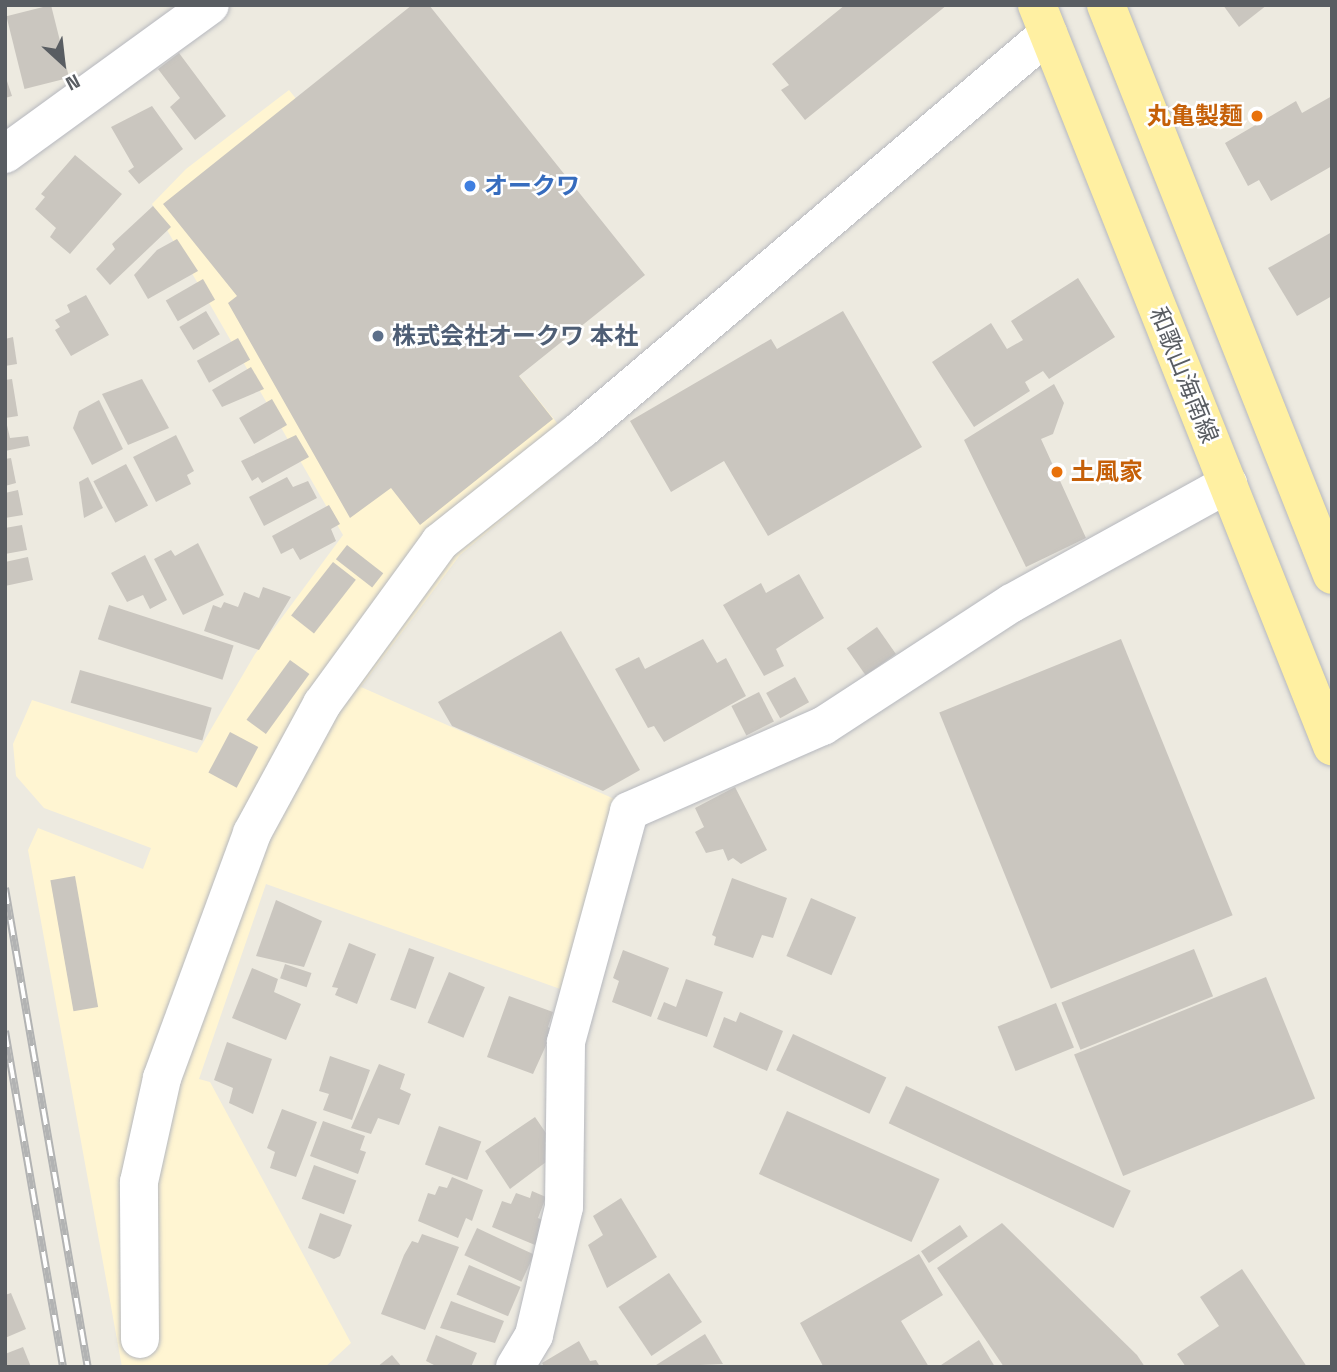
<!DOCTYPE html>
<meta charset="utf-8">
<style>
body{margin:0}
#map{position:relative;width:1337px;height:1372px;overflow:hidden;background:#edeae0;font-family:"Space Grotesk","Noto Sans JP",sans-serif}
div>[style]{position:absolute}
.commercial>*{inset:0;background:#fff5d2}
.building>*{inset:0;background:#cac6bf;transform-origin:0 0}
.roads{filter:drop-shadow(0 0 2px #b6b8be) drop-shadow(0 0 2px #b6b8be)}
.minor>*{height:38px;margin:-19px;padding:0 19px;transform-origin:19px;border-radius:19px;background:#fff}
.major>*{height:38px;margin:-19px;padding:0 19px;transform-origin:19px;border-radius:19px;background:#fff0a2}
.rail>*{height:8px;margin-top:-4px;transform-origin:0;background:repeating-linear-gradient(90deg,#fff 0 16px,#b2b3b3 0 32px);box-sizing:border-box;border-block:2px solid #b2b3b3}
.dots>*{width:19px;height:19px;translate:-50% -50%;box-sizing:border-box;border:4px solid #fff;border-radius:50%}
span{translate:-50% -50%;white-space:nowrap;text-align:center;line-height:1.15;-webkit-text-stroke:5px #fff;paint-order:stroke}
.food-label{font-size:24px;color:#c56008;font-weight:700}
.right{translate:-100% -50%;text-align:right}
.left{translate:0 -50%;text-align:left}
.shop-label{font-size:24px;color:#366cbe;font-weight:700}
.service-label{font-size:24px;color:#4e5e75;font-weight:700}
.street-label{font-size:24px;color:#595d62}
.frame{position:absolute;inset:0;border:7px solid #595d62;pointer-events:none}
.north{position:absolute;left:28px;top:28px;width:70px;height:70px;-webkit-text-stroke:5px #fff;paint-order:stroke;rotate:153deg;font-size:19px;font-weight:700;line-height:28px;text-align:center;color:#595d62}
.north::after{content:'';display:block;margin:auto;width:24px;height:32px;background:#595d62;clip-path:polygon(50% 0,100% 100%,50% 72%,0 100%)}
</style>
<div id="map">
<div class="commercial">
<div style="clip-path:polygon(289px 90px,582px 454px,460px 555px,361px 687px,619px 801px,563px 990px,266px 884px,199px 1079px,210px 1082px,351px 1343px,325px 1367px,122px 1367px,28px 850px,38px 828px,143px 869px,151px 848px,44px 808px,16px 776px,13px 744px,32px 700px,197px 753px,255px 654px,343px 535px,152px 204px,186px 169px)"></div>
</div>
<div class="building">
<div style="left:51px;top:5px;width:75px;height:46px;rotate:76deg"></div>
<div style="clip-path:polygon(412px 5px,429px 5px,645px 275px,519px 376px,553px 419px,420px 525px,391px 488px,350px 518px,228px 303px,237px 296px,163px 204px)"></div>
<div style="clip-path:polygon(845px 5px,947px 5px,805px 120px,781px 90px,789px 85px,772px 64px)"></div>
<div style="clip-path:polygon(1223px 5px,1267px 5px,1239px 27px)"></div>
<div style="clip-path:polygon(179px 53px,226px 116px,195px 140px,170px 107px,180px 98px,158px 69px)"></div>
<div style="clip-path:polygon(5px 75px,12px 96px,5px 98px)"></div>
<div style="clip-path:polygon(1332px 96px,1332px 166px,1271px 201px,1259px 180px,1248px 186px,1225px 143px,1296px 101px,1302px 113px)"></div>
<div style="clip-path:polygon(152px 106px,183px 149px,139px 184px,128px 171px,134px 167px,111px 127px)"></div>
<div style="clip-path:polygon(75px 155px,122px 194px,70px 254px,50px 237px,56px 228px,35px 209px,45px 197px,41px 194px)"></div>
<div style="clip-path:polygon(153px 206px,171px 227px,110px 285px,96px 269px,115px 249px,112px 244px)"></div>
<div style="clip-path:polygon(1332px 232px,1332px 296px,1297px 316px,1268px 268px)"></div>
<div style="clip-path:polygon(177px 239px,198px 271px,148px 299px,134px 275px,157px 250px)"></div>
<div style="clip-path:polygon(1078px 278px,1115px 337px,1049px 379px,1043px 371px,1025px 382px,1030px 391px,974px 427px,932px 362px,991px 323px,1007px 349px,1023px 340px,1011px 321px)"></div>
<div style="left:203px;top:279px;width:24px;height:43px;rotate:60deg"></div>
<div style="clip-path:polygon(86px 295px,109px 335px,71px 356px,55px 330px,60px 327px,55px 320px,70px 312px,67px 305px)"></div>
<div style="left:206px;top:311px;width:27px;height:31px;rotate:59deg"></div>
<div style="clip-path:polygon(843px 311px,922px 447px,768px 536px,724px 461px,671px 492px,630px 421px,771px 339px,777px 349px)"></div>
<div style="clip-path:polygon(13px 337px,17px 364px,5px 366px,5px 339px)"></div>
<div style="left:238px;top:338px;width:25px;height:47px;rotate:61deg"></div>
<div style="clip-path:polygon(251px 367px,264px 389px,222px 407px,212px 390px)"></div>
<div style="clip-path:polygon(12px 379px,18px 416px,5px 418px,5px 380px)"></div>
<div style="clip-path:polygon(142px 379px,169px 428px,128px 445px,102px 394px)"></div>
<div style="clip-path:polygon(1054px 384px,1064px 403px,1053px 434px,1041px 439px,1086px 538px,1026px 567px,964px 440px)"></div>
<div style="left:272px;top:399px;width:30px;height:38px;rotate:60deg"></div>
<div style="clip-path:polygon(99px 400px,123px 449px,92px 465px,73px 428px,79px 411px)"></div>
<div style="clip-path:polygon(6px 421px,10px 438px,28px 436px,30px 446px,5px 451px)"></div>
<div style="clip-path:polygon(176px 435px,194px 471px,187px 475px,191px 484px,156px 502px,133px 457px)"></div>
<div style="clip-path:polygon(296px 435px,309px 457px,262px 483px,258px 477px,252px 481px,241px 461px)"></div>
<div style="clip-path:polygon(11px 458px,16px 483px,5px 486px,5px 459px)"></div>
<div style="left:126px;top:464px;width:47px;height:37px;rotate:62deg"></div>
<div style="clip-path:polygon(88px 477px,103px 508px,84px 518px,79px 482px)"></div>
<div style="clip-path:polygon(287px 477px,293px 487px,308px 481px,317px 498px,264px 526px,249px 497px)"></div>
<div style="clip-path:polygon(18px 490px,23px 515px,5px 518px,5px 493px)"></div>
<div style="clip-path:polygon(329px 505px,340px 524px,331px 529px,336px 541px,300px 560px,293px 548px,281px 554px,272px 536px)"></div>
<div style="clip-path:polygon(22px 525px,27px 550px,5px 554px,5px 528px)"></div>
<div style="clip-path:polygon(198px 543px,224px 595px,183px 615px,154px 559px,171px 550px,175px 556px)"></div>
<div style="left:347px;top:545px;width:46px;height:18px;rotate:38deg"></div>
<div style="clip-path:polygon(145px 555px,167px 600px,150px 609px,143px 595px,127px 602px,111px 573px)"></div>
<div style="clip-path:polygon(28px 557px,33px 580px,5px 586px,5px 562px)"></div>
<div style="left:333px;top:562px;width:29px;height:68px;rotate:38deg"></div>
<div style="clip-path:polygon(799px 574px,824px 618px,776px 649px,784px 666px,764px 676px,723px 605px,761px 583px,766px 593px)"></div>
<div style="clip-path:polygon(263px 587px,291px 597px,259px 650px,204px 631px,213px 605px,221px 608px,224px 602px,238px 607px,244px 592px,259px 598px)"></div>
<div style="left:109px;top:605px;width:131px;height:36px;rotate:18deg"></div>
<div style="left:877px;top:627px;width:33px;height:37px;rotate:55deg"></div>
<div style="clip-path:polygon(561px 631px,640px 770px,603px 791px,452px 726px,438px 702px)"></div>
<div style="clip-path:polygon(703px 639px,717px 663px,726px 658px,746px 696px,664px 742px,654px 726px,648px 728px,615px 669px,639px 657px,645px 669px)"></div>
<div style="left:1121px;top:639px;width:298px;height:196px;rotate:68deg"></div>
<div style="left:290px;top:660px;width:24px;height:74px;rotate:36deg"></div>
<div style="left:80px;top:670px;width:137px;height:34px;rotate:16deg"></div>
<div style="left:795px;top:677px;width:29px;height:33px;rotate:61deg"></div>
<div style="left:759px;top:692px;width:33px;height:31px;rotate:63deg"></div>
<div style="left:230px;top:732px;width:32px;height:46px;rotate:28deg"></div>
<div style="clip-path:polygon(735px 787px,767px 850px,741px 864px,733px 858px,728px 861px,723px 849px,706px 853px,695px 832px,704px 827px,695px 808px)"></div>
<div style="left:75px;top:876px;width:133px;height:25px;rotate:80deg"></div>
<div style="clip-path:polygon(732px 878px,787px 898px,773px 938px,762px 935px,753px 958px,714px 945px,716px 937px,712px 935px)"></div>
<div style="left:811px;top:898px;width:49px;height:63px;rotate:23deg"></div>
<div style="clip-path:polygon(276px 900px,322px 921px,304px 967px,256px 956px)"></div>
<div style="clip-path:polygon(349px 943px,376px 954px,357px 1004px,335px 995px,338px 988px,332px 987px)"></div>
<div style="left:409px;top:948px;width:27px;height:55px;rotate:20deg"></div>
<div style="left:1194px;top:949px;width:51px;height:143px;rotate:68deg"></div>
<div style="clip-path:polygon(623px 950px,669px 968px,651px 1017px,612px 1002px,619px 981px,613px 978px)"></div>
<div style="left:285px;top:964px;width:28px;height:15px;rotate:19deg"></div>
<div style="clip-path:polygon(252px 968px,278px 979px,274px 992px,301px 1004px,286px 1040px,232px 1018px)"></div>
<div style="left:449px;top:972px;width:39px;height:55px;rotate:23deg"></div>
<div style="left:1266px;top:977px;width:131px;height:207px;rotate:68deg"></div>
<div style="clip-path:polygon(686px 979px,723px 992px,707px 1037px,657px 1019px,664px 1002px,676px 1007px)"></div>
<div style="clip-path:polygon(509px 996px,553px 1012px,548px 1027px,553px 1030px,533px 1074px,487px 1057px)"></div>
<div style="left:1056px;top:1003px;width:48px;height:63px;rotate:68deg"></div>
<div style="clip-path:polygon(740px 1012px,783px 1031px,767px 1071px,713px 1047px,724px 1017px,736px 1022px)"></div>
<div style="left:793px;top:1034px;width:103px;height:40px;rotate:25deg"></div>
<div style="clip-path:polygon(227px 1042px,272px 1059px,253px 1114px,229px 1103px,233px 1088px,214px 1080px)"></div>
<div style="clip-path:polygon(330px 1056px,370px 1070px,352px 1120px,323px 1110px,329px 1094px,319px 1091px)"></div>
<div style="clip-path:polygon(379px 1064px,405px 1074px,400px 1089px,411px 1094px,399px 1125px,378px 1118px,371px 1134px,351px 1128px)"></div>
<div style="left:906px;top:1086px;width:248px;height:41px;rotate:25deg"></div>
<div style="clip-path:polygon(282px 1109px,317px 1122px,296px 1177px,270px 1168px,275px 1152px,267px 1148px)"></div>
<div style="left:787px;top:1111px;width:167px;height:69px;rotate:24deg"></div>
<div style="clip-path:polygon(535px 1117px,550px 1139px,545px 1143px,554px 1156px,510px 1189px,485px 1151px)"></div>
<div style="clip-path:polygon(323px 1121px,365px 1136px,360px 1150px,366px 1152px,358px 1174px,310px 1156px)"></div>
<div style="left:439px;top:1126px;width:45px;height:41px;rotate:20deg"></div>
<div style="left:314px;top:1165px;width:45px;height:36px;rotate:20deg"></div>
<div style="clip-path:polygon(452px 1177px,483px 1190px,472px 1221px,466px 1218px,458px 1238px,418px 1221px,428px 1193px,435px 1195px,439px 1186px,447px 1188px)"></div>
<div style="clip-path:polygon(532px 1191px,546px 1197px,538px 1218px,545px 1221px,535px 1245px,492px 1227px,502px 1201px,511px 1204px,516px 1193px,530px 1198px)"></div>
<div style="clip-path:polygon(621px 1198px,657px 1257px,607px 1288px,588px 1245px,603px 1235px,593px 1216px)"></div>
<div style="clip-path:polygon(320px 1213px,352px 1225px,340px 1256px,334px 1259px,308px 1248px)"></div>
<div style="clip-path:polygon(1002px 1223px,1137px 1355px,1145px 1367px,1004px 1367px,937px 1268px)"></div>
<div style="left:960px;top:1225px;width:14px;height:47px;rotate:56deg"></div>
<div style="left:477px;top:1228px;width:63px;height:30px;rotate:25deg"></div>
<div style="clip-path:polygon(422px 1234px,459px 1247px,425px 1330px,381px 1314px,404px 1255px,412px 1241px,418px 1243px)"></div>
<div style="clip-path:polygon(919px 1254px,943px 1295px,901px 1321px,929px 1367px,823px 1366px,800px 1323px)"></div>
<div style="left:469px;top:1265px;width:56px;height:32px;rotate:23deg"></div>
<div style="clip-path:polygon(1242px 1269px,1307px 1367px,1186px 1367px,1177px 1354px,1219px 1326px,1200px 1297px)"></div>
<div style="left:669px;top:1273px;width:59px;height:61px;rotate:56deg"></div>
<div style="clip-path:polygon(11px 1293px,26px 1329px,5px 1338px,5px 1295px)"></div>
<div style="clip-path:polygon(451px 1301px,504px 1321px,495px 1343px,440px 1328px)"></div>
<div style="clip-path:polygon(705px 1334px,723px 1364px,653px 1367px)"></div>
<div style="clip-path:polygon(436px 1335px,477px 1353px,471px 1367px,438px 1367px,426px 1361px)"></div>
<div style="clip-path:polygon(979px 1340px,995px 1367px,938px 1367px)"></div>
<div style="clip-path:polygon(579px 1341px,590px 1361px,596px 1360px,600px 1367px,544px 1367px,542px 1363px)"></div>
<div style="clip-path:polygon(23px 1347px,31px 1367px,5px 1367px,5px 1354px)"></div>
<div style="clip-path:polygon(392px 1355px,402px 1367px,377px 1367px)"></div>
</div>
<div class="roads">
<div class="minor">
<div style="left:5px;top:154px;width:253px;rotate:-36deg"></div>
<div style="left:140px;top:1339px;width:157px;rotate:-90.4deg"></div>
<div style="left:139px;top:1182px;width:107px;rotate:-77.5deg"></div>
<div style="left:162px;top:1078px;width:261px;rotate:-69.8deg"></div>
<div style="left:252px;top:833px;width:147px;rotate:-61.5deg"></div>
<div style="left:322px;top:704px;width:200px;rotate:-53.9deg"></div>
<div style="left:440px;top:542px;width:181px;rotate:-38.5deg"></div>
<div style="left:582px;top:429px;width:611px;rotate:-40.29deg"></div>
<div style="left:515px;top:1367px;width:37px;rotate:-59deg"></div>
<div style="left:534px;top:1335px;width:131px;rotate:-76.8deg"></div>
<div style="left:564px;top:1207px;width:165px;rotate:-89.3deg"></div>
<div style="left:566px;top:1042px;width:239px;rotate:-74.7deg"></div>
<div style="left:629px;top:811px;width:212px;rotate:-23.7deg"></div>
<div style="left:823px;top:726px;width:225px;rotate:-33.1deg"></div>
<div style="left:1012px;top:603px;width:247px;rotate:-28.9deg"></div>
</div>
<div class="major">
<div style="left:1037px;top:5px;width:798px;rotate:68.29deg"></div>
<div style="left:1106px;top:5px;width:613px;rotate:68.37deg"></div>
</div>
</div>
<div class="rail">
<div style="left:5px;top:888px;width:486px;rotate:80.2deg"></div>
<div style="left:5px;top:1031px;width:341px;rotate:80.2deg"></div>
</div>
<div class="dots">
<div style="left:1257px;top:116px;background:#e8710a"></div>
<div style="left:470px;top:186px;background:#3f7fe0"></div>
<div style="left:378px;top:336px;background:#5c6f8a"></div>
<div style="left:1057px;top:472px;background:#e8710a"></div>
</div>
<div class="food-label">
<span class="right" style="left:1243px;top:116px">丸亀製麺</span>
<span class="left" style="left:1071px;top:472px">土風家</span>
</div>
<div class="shop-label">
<span class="left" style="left:484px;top:186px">オークワ</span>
</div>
<div class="service-label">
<span class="left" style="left:392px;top:336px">株式会社オークワ 本社</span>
</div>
<div class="street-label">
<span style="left:1184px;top:375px;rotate:68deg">和歌山海南線</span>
</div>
<div class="frame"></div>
<div class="north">N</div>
</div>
